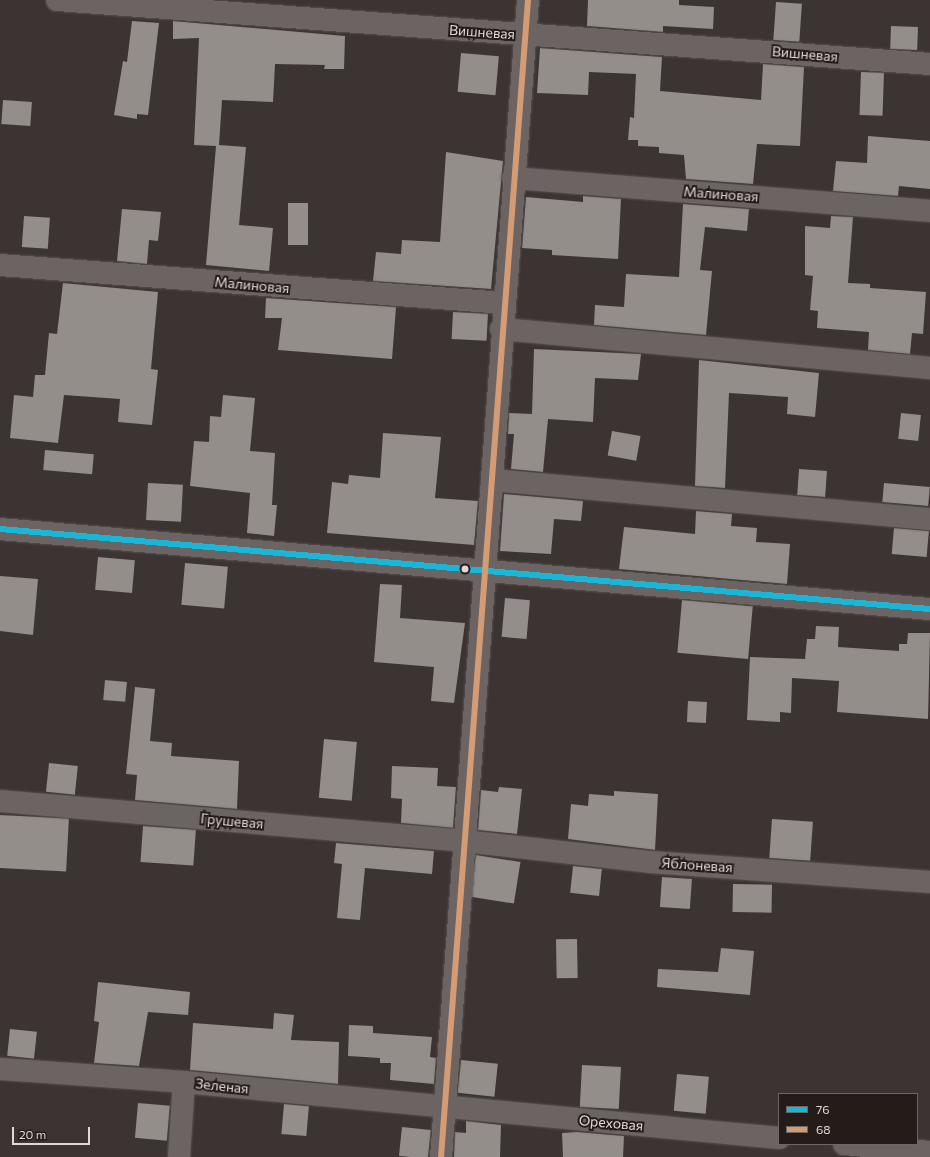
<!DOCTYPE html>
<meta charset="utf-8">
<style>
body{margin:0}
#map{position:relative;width:930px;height:1157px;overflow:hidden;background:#3c3432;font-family:Commissioner,sans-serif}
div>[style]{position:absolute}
.building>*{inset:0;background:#938e8a;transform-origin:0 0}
.roads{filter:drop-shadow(0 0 1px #59514f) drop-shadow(0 0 1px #59514f)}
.minor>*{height:22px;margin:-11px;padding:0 11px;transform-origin:11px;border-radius:11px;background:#6b6462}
.bus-1>*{height:6px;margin:-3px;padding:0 3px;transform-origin:3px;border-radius:3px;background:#1ab6d8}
.bus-2>*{height:6px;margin:-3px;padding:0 3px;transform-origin:3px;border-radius:3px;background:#d39c74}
.dots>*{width:11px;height:11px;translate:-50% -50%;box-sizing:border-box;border:2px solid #231c19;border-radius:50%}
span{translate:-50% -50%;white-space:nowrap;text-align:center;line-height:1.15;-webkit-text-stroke:4px #231c19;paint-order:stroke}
.street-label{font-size:14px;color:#e1d7d4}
.legend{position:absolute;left:778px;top:1093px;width:140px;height:52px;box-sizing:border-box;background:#231c19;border:1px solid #6f6764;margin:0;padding:5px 7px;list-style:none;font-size:12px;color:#e1d7d4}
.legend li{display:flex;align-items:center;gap:8px;height:20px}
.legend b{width:20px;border:1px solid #6f6764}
.scale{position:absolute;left:12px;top:1127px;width:78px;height:18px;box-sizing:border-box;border:2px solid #e1d7d4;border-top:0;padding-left:5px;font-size:12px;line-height:14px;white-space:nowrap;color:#e1d7d4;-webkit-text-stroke:3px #231c19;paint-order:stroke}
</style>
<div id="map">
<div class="building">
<div style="clip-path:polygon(588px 0,679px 0,679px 5px,714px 7px,713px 29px,663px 26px,663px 32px,587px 26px)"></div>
<div style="left:776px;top:2px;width:26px;height:38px;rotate:4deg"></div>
<div style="clip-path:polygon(132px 21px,159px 23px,148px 115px,137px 114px,137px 119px,114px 115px,123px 61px,127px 62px)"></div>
<div style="clip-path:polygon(173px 21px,345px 36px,344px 69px,324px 69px,325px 65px,275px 64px,273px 102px,222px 100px,219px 145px,246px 147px,239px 225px,273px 228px,269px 271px,206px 265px,216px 146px,194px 145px,199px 38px,173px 39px)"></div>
<div style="left:891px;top:26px;width:27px;height:23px;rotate:2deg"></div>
<div style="clip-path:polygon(540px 48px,662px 57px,660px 91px,761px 100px,763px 64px,804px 67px,800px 146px,757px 144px,753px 184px,686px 179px,684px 155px,659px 153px,659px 147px,638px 146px,638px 140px,628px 140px,630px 117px,634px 118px,636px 74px,589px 72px,588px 95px,537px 93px)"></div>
<div style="left:461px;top:53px;width:38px;height:39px;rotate:5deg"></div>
<div style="left:861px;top:72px;width:23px;height:43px;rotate:2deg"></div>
<div style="left:3px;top:100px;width:29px;height:24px;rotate:4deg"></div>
<div style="clip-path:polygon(868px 136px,930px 141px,930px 189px,899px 186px,898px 196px,833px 191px,836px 161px,867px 163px)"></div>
<div style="clip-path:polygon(446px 152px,503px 161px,491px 289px,373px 281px,376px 252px,401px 254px,402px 240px,440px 242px)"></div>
<div style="clip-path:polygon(583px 196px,621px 199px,618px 259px,552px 255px,552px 250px,522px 248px,526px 197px,583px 202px)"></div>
<div style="left:288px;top:203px;width:20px;height:42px"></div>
<div style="clip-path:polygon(683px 204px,749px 209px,747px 231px,705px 227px,700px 270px,712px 271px,706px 335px,594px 325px,595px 305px,624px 307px,626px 274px,679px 277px)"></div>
<div style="clip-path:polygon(122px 209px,161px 212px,158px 241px,149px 240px,147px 264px,117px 261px)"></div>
<div style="left:24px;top:216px;width:26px;height:31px;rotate:4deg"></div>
<div style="clip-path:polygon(831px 216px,853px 217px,848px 283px,870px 284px,870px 288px,926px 292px,923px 334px,912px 333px,910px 354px,868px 350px,869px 332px,817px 328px,818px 311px,810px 310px,813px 276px,805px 275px,805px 226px,830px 228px)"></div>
<div style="clip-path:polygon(63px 283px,158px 292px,151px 369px,158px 370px,152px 425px,118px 422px,120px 399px,64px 395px,58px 443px,10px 438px,14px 395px,33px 397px,35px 375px,45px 375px,49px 333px,57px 334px)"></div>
<div style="clip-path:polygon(266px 298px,396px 307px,392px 359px,278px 350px,282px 318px,265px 318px)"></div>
<div style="left:453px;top:312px;width:35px;height:27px;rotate:3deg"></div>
<div style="clip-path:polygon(534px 349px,641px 354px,638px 380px,595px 378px,593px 422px,548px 419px,543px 472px,511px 469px,514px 434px,508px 434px,509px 413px,532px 414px)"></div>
<div style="clip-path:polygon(699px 360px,819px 373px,815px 417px,787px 414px,788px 397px,729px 393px,725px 488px,695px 486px)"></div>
<div style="clip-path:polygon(223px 395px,255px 398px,250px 451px,275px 453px,272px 505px,277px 505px,274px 536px,247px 533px,250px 493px,190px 486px,194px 441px,209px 442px,210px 416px,221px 417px)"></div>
<div style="left:901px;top:413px;width:20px;height:26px;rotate:6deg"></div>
<div style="left:612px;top:431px;width:29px;height:25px;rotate:10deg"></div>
<div style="clip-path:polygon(383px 433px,441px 437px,435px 498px,478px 501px,474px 545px,327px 533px,332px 482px,348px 484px,349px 475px,380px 478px)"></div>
<div style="left:45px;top:450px;width:49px;height:20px;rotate:5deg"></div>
<div style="left:799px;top:469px;width:28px;height:26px;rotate:4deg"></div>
<div style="left:148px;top:483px;width:35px;height:37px;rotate:3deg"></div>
<div style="left:884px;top:483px;width:46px;height:19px;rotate:5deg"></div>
<div style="clip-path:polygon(504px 494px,583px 501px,581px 521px,554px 519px,551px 554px,500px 551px)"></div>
<div style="clip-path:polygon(696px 511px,732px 514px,731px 526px,757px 528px,756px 542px,790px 544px,787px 584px,619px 569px,624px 527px,695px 534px)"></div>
<div style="left:894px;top:528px;width:35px;height:26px;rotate:5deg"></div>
<div style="left:98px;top:557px;width:37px;height:33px;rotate:5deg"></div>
<div style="left:185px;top:563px;width:43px;height:42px;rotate:5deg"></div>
<div style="clip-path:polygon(0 576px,38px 579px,33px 635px,0 631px)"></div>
<div style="clip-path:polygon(380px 584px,402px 585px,400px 618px,465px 623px,454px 703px,431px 701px,434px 667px,374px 662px)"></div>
<div style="left:505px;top:598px;width:25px;height:39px;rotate:5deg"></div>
<div style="left:682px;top:600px;width:71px;height:53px;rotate:5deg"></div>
<div style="clip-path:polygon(816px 626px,839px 627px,838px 647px,899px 651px,899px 644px,907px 644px,908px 633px,930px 633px,928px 719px,837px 712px,839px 681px,792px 678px,791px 713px,780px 712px,780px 722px,747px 720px,750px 657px,805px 659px,807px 639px,815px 639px)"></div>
<div style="left:105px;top:680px;width:22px;height:20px;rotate:5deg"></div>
<div style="clip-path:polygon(135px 687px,155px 689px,150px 741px,172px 743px,171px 756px,239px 761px,237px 809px,135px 800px,137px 775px,126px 774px)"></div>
<div style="left:688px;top:701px;width:19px;height:21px;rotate:3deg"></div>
<div style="left:324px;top:739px;width:33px;height:59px;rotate:5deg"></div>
<div style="left:49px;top:763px;width:29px;height:29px;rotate:6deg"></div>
<div style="clip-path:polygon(392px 766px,438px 768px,437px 786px,456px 787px,453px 828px,401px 823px,402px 799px,391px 798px)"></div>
<div style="clip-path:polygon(499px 787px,522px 789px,517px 834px,478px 830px,481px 790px,498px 792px)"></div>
<div style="clip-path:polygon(614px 791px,658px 794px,655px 850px,568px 839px,571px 804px,588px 806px,589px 794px,614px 796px)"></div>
<div style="left:0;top:815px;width:69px;height:53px;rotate:3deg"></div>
<div style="left:772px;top:819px;width:41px;height:39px;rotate:4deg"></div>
<div style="left:143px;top:826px;width:53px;height:36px;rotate:4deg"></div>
<div style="clip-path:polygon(336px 843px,434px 851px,432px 874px,365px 868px,360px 920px,337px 918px,342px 864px,334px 863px)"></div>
<div style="left:476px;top:855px;width:45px;height:42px;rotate:9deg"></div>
<div style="left:573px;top:866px;width:29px;height:27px;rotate:6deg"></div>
<div style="left:662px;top:877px;width:30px;height:30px;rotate:4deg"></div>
<div style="left:733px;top:884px;width:39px;height:28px;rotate:1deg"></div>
<div style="left:577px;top:939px;width:39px;height:21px;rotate:89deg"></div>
<div style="clip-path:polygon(721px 948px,754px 951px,750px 995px,657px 987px,658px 969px,718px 972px)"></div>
<div style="clip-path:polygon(98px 982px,190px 992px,188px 1015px,148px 1012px,139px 1066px,94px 1063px,99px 1022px,94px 1021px)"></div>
<div style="clip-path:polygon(274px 1013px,294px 1015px,291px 1040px,339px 1042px,338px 1084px,190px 1070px,193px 1023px,273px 1029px)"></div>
<div style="clip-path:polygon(349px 1025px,373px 1026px,373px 1033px,432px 1037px,430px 1057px,436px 1058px,434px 1084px,390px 1080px,391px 1063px,380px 1063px,380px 1058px,348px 1056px)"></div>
<div style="left:10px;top:1029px;width:27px;height:27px;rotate:6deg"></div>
<div style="left:461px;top:1060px;width:37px;height:33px;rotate:6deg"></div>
<div style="left:582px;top:1065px;width:39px;height:42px;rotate:3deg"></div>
<div style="left:677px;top:1074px;width:32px;height:37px;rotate:5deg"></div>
<div style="left:138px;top:1103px;width:32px;height:35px;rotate:5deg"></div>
<div style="left:284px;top:1104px;width:25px;height:30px;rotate:5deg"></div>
<div style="clip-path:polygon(466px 1121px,501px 1125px,500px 1157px,454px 1157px,455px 1132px,466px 1133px)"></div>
<div style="left:402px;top:1127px;width:29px;height:29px;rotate:6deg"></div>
<div style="clip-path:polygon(577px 1132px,624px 1136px,623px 1157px,563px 1157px,562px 1133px)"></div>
</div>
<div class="roads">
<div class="minor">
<div style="left:57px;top:0;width:875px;rotate:4.19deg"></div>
<div style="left:513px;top:178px;width:418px;rotate:4.5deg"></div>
<div style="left:0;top:265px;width:505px;rotate:4.31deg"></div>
<div style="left:501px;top:329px;width:431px;rotate:5.2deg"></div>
<div style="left:492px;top:480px;width:440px;rotate:5.1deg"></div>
<div style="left:0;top:529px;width:933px;rotate:4.92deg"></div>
<div style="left:0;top:801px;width:466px;rotate:4.9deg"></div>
<div style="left:464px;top:841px;width:187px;rotate:6.4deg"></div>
<div style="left:650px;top:862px;width:281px;rotate:4.1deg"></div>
<div style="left:0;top:1069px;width:184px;rotate:4deg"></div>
<div style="left:184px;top:1082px;width:598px;rotate:5.38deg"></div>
<div style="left:844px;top:1144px;width:86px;rotate:5.3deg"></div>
<div style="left:179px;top:1157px;width:75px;rotate:-86.2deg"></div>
<div style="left:441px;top:1157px;width:1160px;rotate:-85.7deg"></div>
</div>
</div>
<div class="bus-1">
<div style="left:0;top:529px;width:933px;rotate:4.92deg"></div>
</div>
<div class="bus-2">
<div style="left:441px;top:1157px;width:1160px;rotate:-85.7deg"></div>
</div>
<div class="dots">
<div style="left:465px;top:569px;background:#e1d7d4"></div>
</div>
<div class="street-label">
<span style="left:482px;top:32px;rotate:4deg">Вишневая</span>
<span style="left:805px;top:54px;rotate:5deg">Вишневая</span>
<span style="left:721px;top:194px;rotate:4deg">Малиновая</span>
<span style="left:252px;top:285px;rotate:5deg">Малиновая</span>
<span style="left:232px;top:821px;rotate:5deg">Грушевая</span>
<span style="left:697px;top:865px;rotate:4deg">Яблоневая</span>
<span style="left:222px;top:1086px;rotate:6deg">Зеленая</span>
<span style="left:611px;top:1123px;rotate:5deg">Ореховая</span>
</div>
<ul class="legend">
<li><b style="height:5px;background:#1ab6d8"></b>76</li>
<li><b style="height:5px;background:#d39c74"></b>68</li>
</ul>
<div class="scale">20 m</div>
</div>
